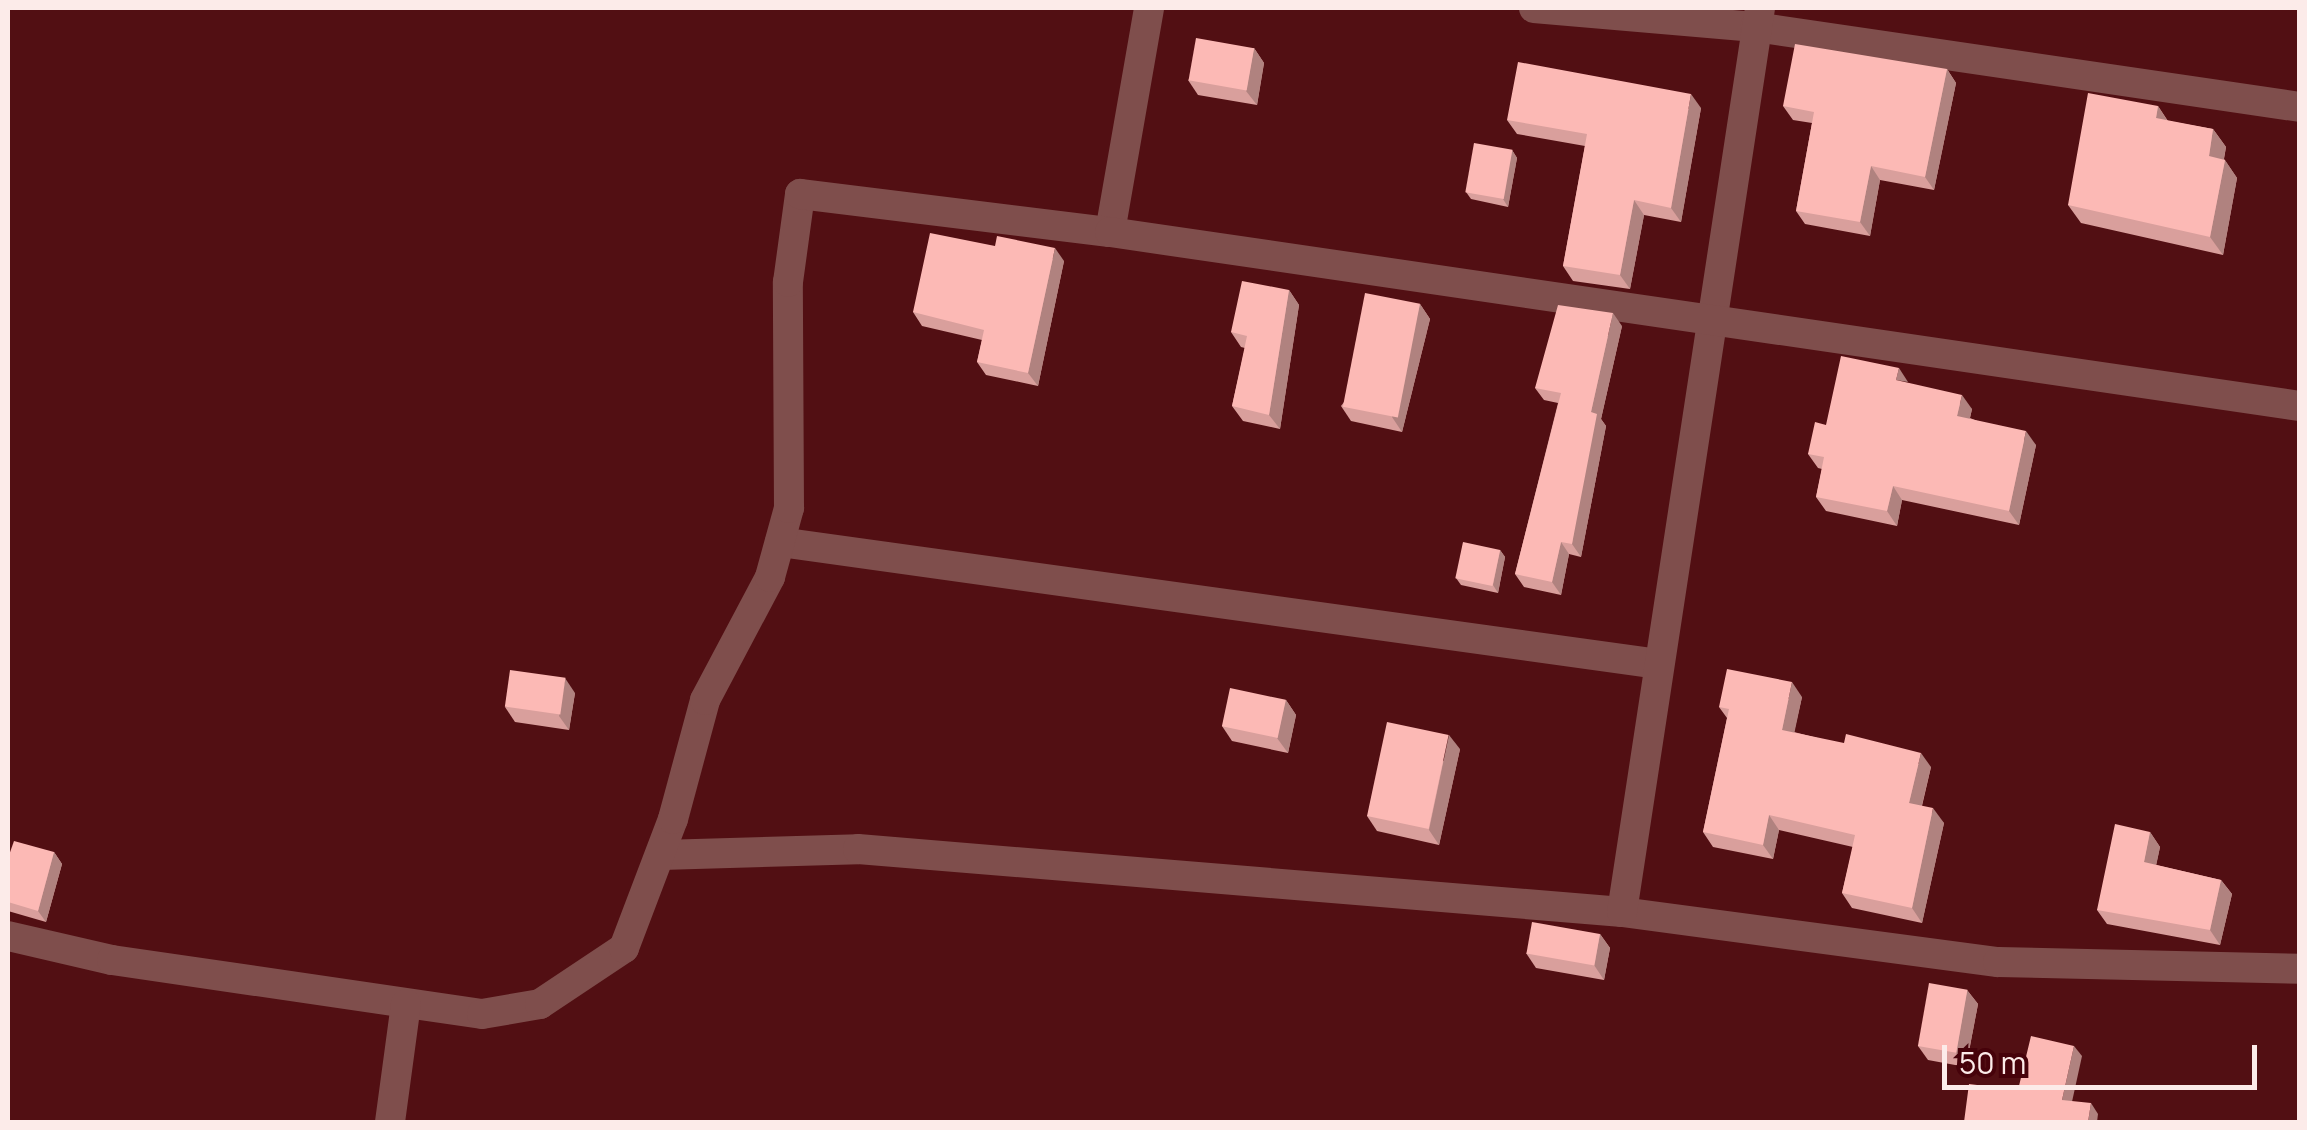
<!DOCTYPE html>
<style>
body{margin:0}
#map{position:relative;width:2307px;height:1130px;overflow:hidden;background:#520f13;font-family:Manrope,sans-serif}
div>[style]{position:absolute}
.minor>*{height:30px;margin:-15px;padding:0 15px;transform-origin:15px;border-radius:15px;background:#7f4e4c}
.wall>*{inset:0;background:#d99f9c}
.shaded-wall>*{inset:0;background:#b0827f}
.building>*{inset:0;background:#fcb9b5;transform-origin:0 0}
span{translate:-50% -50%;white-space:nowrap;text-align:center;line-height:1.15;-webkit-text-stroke:10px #46020a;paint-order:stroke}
.frame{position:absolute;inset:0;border:10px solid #fcebe9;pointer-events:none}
.scale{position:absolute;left:1942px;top:1045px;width:315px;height:45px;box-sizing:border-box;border:5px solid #fcebe9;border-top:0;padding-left:12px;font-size:30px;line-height:35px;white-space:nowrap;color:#fcebe9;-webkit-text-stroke:8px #46020a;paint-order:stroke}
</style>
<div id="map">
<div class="minor">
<div style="left:1534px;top:8px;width:222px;rotate:4.9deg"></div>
<div style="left:1755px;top:27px;width:551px;rotate:8.35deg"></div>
<div style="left:1110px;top:232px;width:227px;rotate:-80.1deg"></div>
<div style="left:780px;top:542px;width:886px;rotate:7.91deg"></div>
<div style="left:661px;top:855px;width:197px;rotate:-1.7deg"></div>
<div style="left:858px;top:849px;width:767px;rotate:4.71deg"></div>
<div style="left:1622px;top:912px;width:379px;rotate:7.6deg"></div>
<div style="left:1998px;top:962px;width:302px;rotate:1.3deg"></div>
<div style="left:1622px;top:912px;width:914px;rotate:-81.32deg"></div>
<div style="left:8px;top:936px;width:107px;rotate:13deg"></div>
<div style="left:112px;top:960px;width:374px;rotate:8.3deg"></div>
<div style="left:482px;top:1014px;width:59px;rotate:-9.8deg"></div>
<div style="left:540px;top:1004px;width:101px;rotate:-33.7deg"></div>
<div style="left:624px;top:948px;width:138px;rotate:-69.2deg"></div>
<div style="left:673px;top:819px;width:123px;rotate:-74.9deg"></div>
<div style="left:705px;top:700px;width:139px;rotate:-62.1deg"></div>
<div style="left:770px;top:577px;width:72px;rotate:-74.6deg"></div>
<div style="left:789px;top:508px;width:226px;rotate:-90.3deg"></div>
<div style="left:788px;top:282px;width:89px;rotate:-82.2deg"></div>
<div style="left:800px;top:194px;width:312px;rotate:7deg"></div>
<div style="left:1110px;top:232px;width:1203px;rotate:8.32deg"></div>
<div style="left:390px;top:1122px;width:119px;rotate:-82.3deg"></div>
</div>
<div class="wall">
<div style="clip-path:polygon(1254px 48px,1264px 63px,1257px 105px,1198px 95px,1188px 80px)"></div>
<div style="clip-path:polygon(1947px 69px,1956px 83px,1934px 190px,1880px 180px,1870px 236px,1805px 224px,1796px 211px,1812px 123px,1793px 120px,1783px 106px)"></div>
<div style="clip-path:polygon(2158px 106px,2168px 121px,2213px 129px,2226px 147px,2224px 159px,2237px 178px,2223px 255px,2081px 223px,2068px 205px)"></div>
<div style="clip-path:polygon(1701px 108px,1681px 222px,1644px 215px,1630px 289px,1573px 281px,1563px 266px,1585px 146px,1517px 134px,1507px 120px)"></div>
<div style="clip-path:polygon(1512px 150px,1517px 158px,1508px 207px,1471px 199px,1466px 192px)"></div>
<div style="clip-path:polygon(995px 246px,1064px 261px,1038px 386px,986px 375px,977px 362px,982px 340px,922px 326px,913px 312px)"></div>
<div style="clip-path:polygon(1289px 290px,1299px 305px,1280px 429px,1243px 421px,1232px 406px,1245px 348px,1241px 347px,1231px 332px)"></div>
<div style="clip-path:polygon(1420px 304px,1430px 319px,1402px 432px,1351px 421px,1341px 406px)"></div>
<div style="clip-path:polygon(1622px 326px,1601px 419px,1606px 426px,1581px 557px,1569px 554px,1561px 595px,1524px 587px,1515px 574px,1558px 403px,1544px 400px,1535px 388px)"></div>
<div style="clip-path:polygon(1908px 383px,1972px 409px,1970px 418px,2036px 445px,2019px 525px,1902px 500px,1897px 526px,1826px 511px,1816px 497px,1822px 469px,1818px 468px,1808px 454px,1826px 425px)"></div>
<div style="clip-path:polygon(1500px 550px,1505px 557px,1498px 593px,1461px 585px,1456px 578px)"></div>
<div style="clip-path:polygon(575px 693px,569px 730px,515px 722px,505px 707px)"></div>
<div style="clip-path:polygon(1802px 697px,1794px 732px,1931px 767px,1922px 806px,1944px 823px,1922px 923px,1852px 908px,1842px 893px,1853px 847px,1779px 830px,1773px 859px,1713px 847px,1703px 832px,1727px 718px,1719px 707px)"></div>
<div style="clip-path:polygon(1286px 700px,1296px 715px,1288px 753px,1232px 741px,1222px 726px)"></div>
<div style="clip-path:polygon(1460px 749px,1439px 845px,1377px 831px,1367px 816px)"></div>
<div style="clip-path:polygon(2150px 832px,2160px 847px,2156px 865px,2221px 880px,2232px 894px,2220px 945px,2107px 924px,2097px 910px)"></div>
<div style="clip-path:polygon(54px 852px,62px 864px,46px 922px,8px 911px,8px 858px)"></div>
<div style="clip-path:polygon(1600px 934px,1610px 948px,1604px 980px,1536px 968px,1526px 953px)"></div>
<div style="clip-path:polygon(1967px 990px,1978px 1004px,1966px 1067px,1928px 1060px,1918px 1046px)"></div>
</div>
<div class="shaded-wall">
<div style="clip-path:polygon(1254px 48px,1264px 63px,1257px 105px,1246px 91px)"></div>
<div style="clip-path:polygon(1947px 69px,1956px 83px,1934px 190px,1925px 177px)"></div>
<div style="clip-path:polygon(1691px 94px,1701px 108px,1681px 222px,1671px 208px)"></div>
<div style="clip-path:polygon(2158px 106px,2170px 125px,2156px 118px)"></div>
<div style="clip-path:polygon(2213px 129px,2226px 147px,2221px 174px,2209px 156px)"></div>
<div style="clip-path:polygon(1512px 150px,1517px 158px,1508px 207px,1503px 199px)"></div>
<div style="clip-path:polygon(2225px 160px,2237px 178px,2223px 255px,2210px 237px)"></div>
<div style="clip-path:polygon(1871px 166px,1880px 180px,1870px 236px,1860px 222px)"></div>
<div style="clip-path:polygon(1634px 200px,1644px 215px,1630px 289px,1620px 275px)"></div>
<div style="clip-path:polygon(1055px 248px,1064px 261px,1038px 386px,1028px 373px)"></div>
<div style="clip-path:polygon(1289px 290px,1299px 305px,1280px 429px,1269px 415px)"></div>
<div style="clip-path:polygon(1420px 304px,1430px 319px,1402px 432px,1392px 417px)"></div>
<div style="clip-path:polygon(1613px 313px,1622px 326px,1601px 419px,1606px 426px,1581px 557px,1572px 544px,1591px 412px)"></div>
<div style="clip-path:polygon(1899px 368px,1908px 382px,1896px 380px)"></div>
<div style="clip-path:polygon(1962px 395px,1972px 409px,1967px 430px,1957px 416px)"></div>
<div style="clip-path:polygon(2026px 431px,2036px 445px,2019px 525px,2009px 511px)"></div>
<div style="clip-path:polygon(1893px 486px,1902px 500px,1897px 526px,1887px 511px)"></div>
<div style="clip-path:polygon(1561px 542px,1569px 554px,1561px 595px,1552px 582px)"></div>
<div style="clip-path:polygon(1500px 550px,1505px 557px,1498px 593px,1493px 585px)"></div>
<div style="clip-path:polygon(565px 678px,575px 693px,569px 730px,559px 716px)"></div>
<div style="clip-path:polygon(1792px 682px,1802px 697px,1792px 744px,1782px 730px)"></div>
<div style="clip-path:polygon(1286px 700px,1296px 715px,1288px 753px,1277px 738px)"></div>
<div style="clip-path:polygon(1449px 735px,1460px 749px,1439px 845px,1429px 830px)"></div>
<div style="clip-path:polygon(1921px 753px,1931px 767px,1919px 817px,1909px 803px)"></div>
<div style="clip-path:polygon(1933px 808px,1944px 823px,1922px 923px,1912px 908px)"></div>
<div style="clip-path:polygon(1769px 815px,1779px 830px,1773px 859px,1763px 845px)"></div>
<div style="clip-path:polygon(2150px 832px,2160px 847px,2154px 876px,2144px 862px)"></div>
<div style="clip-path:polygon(54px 852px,62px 864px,46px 922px,38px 911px)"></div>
<div style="clip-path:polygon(2221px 880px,2232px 894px,2220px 945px,2210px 930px)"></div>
<div style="clip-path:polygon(1600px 934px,1610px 948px,1604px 980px,1594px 965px)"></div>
<div style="clip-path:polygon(1967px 990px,1978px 1004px,1966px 1067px,1956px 1053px)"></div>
<div style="clip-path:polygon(2074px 1046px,2082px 1056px,2070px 1111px,2062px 1100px)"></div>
<div style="clip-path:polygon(2091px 1103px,2098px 1114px,2097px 1122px,2088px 1122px)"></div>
</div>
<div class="building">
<div style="left:1196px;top:38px;width:59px;height:43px;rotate:10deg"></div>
<div style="clip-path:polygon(1795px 44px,1947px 69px,1925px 177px,1871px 166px,1860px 222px,1796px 211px,1814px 112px,1783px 106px)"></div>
<div style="clip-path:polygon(1518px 62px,1691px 94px,1671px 208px,1634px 200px,1620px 275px,1563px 266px,1587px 134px,1507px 120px)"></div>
<div style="clip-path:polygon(2088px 93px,2158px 106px,2156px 118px,2213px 129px,2209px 156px,2225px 160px,2210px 237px,2068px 205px)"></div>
<div style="left:1474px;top:143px;width:39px;height:50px;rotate:10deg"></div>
<div style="clip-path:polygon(930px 233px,995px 246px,997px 236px,1055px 248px,1028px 373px,977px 362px,984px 330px,913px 312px)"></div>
<div style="clip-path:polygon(1242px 281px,1289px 290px,1269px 415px,1232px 406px,1247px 336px,1231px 332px)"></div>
<div style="left:1365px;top:293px;width:56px;height:116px;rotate:11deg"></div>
<div style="clip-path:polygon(1558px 305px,1613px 313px,1591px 412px,1597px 414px,1572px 544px,1561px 542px,1552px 582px,1515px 574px,1561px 393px,1535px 388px)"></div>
<div style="clip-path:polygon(1841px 356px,1899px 368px,1896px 380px,1962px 395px,1957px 416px,2026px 431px,2009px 511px,1893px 486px,1887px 511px,1816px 497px,1824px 457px,1808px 454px,1815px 422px,1826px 425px)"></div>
<div style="left:1463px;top:542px;width:38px;height:37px;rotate:12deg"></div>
<div style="clip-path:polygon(1727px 669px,1792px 682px,1782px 730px,1844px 743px,1846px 734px,1921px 753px,1909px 803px,1933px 808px,1912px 908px,1842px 893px,1855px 835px,1769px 815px,1763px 845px,1703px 832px,1729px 709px,1719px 707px)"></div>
<div style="left:510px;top:670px;width:56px;height:37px;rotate:8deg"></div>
<div style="left:1230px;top:688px;width:57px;height:39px;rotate:12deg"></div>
<div style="left:1387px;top:722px;width:63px;height:96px;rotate:12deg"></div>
<div style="clip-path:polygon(2115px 824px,2150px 832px,2144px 862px,2221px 880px,2210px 930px,2097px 910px)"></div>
<div style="clip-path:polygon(14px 841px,54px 852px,38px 911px,8px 902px,8px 858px)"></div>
<div style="left:1532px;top:922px;width:69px;height:32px;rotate:10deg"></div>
<div style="left:1929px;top:983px;width:39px;height:64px;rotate:10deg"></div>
<div style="clip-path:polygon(2031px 1036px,2074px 1046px,2062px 1100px,2091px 1103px,2088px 1122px,1964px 1122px,1969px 1084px,2018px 1090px)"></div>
</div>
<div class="frame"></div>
<div class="scale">50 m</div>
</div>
